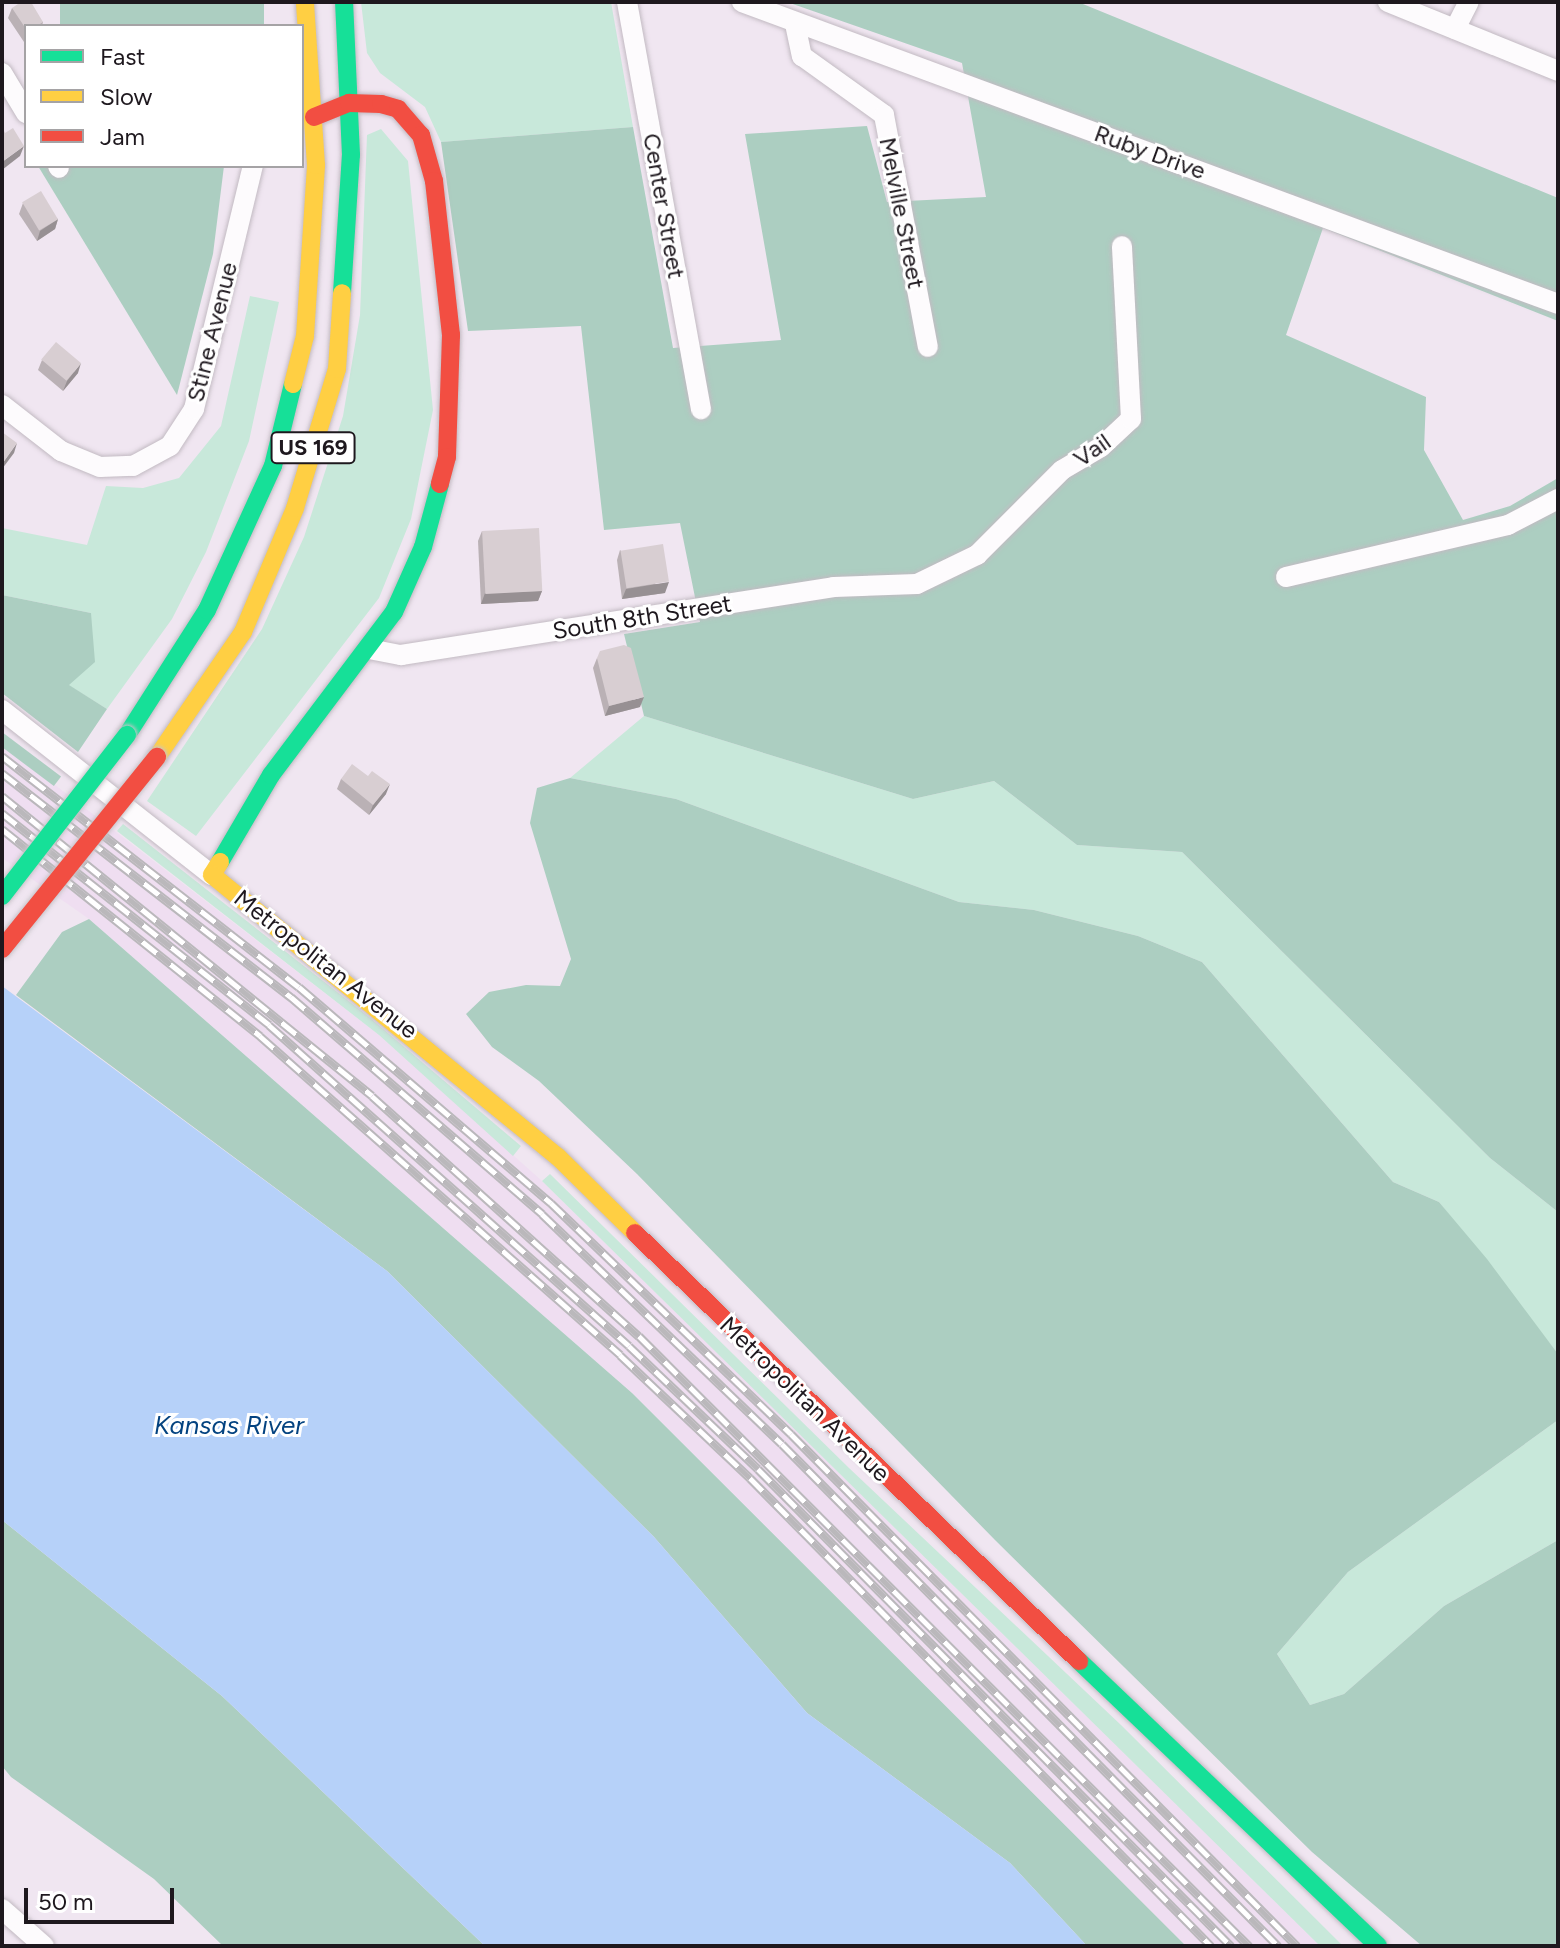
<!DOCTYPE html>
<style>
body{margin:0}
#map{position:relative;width:1560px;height:1948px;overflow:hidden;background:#f0e6f1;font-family:Figtree,sans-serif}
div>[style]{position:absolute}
.built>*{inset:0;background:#efdef1}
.green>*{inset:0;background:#c8e8da}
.forest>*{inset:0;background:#accec1;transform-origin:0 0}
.water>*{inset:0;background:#b6d1f9}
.roads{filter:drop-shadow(0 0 2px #c2bac2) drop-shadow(0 0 2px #c2bac2)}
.street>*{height:20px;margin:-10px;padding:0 10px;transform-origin:10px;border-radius:10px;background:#fdfbfd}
.fast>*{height:18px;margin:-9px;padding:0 9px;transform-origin:9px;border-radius:9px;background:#16e098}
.slow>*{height:18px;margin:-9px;padding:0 9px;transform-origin:9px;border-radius:9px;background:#ffcf43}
.jam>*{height:18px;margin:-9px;padding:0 9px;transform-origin:9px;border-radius:9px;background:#f24e42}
.rail>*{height:9px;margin-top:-4.5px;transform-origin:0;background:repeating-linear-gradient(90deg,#fff 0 18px,#bab8bb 0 36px);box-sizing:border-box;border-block:2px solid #bab8bb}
.bridges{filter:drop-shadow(0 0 2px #c8c4c9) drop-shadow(0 0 2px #c8c4c9)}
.fast-bridge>*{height:18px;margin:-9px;padding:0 9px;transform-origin:9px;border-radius:9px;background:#16e098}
.jam-bridge>*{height:18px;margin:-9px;padding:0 9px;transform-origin:9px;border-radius:9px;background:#f24e42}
.wall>*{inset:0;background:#bab1b5}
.shaded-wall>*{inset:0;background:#979093}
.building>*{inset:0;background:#d8ced2;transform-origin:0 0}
span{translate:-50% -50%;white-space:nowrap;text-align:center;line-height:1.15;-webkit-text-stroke:6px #fff;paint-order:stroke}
.shield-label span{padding:2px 6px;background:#fff;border:2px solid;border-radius:6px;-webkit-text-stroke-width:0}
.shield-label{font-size:22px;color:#1e181e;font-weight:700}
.street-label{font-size:24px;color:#1e181e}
.water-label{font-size:26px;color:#044380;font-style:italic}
.frame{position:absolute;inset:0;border:4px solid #1e181e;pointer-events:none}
.legend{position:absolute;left:24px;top:24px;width:280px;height:144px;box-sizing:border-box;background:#fff;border:2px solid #a5a3a5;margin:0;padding:10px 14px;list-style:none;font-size:24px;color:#1e181e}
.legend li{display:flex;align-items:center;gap:16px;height:40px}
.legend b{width:40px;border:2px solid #a5a3a5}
.scale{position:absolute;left:24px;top:1888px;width:150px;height:36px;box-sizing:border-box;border:4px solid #1e181e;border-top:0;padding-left:10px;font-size:24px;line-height:28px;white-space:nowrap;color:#1e181e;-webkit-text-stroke:6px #fff;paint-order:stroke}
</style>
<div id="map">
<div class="built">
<div style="clip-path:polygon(2px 744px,379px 1035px,542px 1181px,1320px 1946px,1186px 1946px,632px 1393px,89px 919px,2px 858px)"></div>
</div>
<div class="green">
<div style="clip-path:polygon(361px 2px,611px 2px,633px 127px,441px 142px,425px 107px,380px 73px,367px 53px)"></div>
<div style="clip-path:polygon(381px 129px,408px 161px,433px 410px,411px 519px,379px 598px,196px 836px,147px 801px,262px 629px,304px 537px,343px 416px,360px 315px,367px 135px)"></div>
<div style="clip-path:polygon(250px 296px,279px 302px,249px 441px,206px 552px,172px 619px,107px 709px,68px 685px,91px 613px,2px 595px,2px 528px,87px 545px,106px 486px,143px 488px,179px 478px,221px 426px)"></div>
<div style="clip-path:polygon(644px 716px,913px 799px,994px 781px,1077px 845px,1182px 852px,1490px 1158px,1558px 1212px,1558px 1354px,1439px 1202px,1393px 1182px,1202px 962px,1138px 936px,1034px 910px,959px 902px,676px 799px,570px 778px)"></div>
<div style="clip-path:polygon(123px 824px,369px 1017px,521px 1146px,513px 1156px,379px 1035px,117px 831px)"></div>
<div style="clip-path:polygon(550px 1174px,849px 1468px,1121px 1725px,1343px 1946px,1320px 1946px,542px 1181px)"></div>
<div style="clip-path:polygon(1558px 1420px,1558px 1540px,1444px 1606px,1344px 1694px,1310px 1705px,1277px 1654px,1348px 1572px)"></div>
</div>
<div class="forest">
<div style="left:60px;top:2px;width:204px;height:27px"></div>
<div style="clip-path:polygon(787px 2px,1078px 2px,1558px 198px,1558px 321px,1323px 228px,1286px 335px,1426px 397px,1424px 450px,1463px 520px,1510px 506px,1558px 478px,1558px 1212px,1490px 1158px,1182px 852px,1077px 845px,994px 781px,913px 799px,644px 716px,624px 634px,700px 622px,680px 523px,604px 530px,581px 326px,468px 331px,441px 142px,633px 127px,673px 348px,781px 340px,745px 134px,867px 126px,887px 202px,986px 197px,962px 63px)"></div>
<div style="clip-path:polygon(38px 166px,224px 166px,213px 254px,177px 395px)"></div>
<div style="clip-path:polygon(2px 595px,91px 613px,95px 662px,69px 685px,107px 709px,78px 752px,2px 693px)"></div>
<div style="left:2px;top:732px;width:74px;height:12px;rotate:37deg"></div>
<div style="clip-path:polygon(570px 778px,676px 799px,959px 902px,1034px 910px,1138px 936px,1202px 962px,1393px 1182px,1439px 1202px,1487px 1259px,1558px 1354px,1558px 1420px,1348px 1572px,1277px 1654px,1310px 1705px,1344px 1694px,1444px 1606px,1558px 1540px,1558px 1946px,1422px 1946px,1312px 1852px,995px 1540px,637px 1174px,539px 1081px,492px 1047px,466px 1014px,489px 992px,526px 985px,560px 986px,571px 959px,530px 823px,537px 788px)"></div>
<div style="clip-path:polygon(89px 919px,632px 1393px,1186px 1946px,1087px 1946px,1010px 1863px,807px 1713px,654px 1537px,387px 1271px,16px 995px,62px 932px)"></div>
<div style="clip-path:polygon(2px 1520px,222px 1696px,485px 1946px,223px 1946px,154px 1879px,11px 1777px,2px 1766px)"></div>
</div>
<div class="water">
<div style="clip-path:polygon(2px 986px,387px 1271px,654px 1537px,807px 1713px,1010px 1863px,1087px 1946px,485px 1946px,222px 1696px,2px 1520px)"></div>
</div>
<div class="roads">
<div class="street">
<div style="left:627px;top:2px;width:414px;rotate:79.7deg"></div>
<div style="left:742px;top:2px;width:870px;rotate:20.31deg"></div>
<div style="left:1388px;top:2px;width:183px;rotate:22.1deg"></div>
<div style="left:795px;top:24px;width:33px;rotate:78deg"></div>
<div style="left:802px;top:56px;width:101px;rotate:35.7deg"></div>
<div style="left:884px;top:115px;width:236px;rotate:79.3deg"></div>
<div style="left:1455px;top:29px;width:30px;rotate:-63deg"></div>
<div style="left:2px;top:73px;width:47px;rotate:59deg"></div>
<div style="left:58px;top:166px;width:2px;rotate:63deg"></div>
<div style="left:2px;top:405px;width:75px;rotate:37.9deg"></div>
<div style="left:61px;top:451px;width:42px;rotate:22.3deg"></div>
<div style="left:100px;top:467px;width:33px;rotate:-2deg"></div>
<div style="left:133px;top:466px;width:42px;rotate:-28.4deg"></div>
<div style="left:170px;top:446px;width:44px;rotate:-57deg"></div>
<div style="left:194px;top:409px;width:250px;rotate:-76.4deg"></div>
<div style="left:1286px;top:577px;width:228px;rotate:-13.2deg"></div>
<div style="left:1508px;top:525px;width:56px;rotate:-27.5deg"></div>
<div style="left:369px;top:649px;width:33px;rotate:11deg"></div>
<div style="left:401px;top:655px;width:438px;rotate:-8.9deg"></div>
<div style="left:834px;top:587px;width:83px;rotate:-2.1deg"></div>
<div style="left:917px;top:584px;width:67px;rotate:-25.8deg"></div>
<div style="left:977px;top:555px;width:120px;rotate:-45deg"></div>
<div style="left:1062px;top:470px;width:45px;rotate:-30.5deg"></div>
<div style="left:1101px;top:447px;width:41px;rotate:-43deg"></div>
<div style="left:1131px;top:419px;width:173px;rotate:-93deg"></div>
<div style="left:2px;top:710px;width:267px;rotate:38.2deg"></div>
<div style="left:2px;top:1909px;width:56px;rotate:41.4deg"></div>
</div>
<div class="fast">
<div style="left:342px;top:293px;width:138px;rotate:-86.3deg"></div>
<div style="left:351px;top:155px;width:153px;rotate:-92.6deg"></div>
<div style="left:127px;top:735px;width:148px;rotate:-57.4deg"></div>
<div style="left:207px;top:610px;width:158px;rotate:-65.4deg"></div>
<div style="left:273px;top:466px;width:84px;rotate:-76.3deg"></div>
<div style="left:220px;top:862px;width:101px;rotate:-59.6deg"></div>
<div style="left:271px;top:775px;width:204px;rotate:-53deg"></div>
<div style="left:394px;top:612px;width:71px;rotate:-66deg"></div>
<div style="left:423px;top:547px;width:65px;rotate:-74.9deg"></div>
<div style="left:1079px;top:1661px;width:413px;rotate:43.6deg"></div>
</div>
<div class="slow">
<div style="left:293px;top:384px;width:49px;rotate:-76deg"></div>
<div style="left:305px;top:336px;width:171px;rotate:-86.3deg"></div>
<div style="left:316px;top:165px;width:163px;rotate:-93.9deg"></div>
<div style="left:157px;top:757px;width:152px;rotate:-55.5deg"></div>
<div style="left:243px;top:632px;width:134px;rotate:-67.2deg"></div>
<div style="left:295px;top:508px;width:145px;rotate:-73.2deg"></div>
<div style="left:337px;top:369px;width:76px;rotate:-86.2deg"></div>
<div style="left:220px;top:862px;width:15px;rotate:122deg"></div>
<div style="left:212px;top:875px;width:446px;rotate:39.2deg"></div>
<div style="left:558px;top:1157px;width:108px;rotate:44.6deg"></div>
</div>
<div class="jam">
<div style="left:314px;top:117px;width:38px;rotate:-22deg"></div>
<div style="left:349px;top:103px;width:32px;rotate:2deg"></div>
<div style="left:381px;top:104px;width:18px;rotate:16deg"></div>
<div style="left:398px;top:109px;width:35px;rotate:49deg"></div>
<div style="left:421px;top:135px;width:48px;rotate:74.2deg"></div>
<div style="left:434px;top:181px;width:155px;rotate:83.7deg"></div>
<div style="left:451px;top:335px;width:122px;rotate:91.9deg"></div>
<div style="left:447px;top:457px;width:28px;rotate:105deg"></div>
<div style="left:635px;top:1233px;width:617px;rotate:43.95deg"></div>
</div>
</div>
<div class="rail">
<div style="left:2px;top:756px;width:376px;rotate:37.9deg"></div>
<div style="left:299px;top:987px;width:332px;rotate:40.6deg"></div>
<div style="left:551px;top:1203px;width:333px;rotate:43.9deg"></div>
<div style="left:791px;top:1434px;width:720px;rotate:45.34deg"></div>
<div style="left:2px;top:773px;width:366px;rotate:37.8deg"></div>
<div style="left:291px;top:997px;width:332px;rotate:40.8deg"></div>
<div style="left:542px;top:1214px;width:332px;rotate:43.8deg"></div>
<div style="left:782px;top:1444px;width:706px;rotate:45.34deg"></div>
<div style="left:2px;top:796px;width:476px;rotate:39deg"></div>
<div style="left:372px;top:1096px;width:359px;rotate:42deg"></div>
<div style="left:639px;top:1336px;width:863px;rotate:45deg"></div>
<div style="left:2px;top:813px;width:341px;rotate:38.4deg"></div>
<div style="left:269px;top:1025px;width:482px;rotate:41.7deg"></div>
<div style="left:629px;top:1346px;width:178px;rotate:43.6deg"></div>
<div style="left:758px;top:1469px;width:672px;rotate:45.24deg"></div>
<div style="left:2px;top:829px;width:331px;rotate:38.7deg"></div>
<div style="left:260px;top:1036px;width:481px;rotate:41.5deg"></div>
<div style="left:620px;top:1355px;width:179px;rotate:43.4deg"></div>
<div style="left:750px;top:1478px;width:657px;rotate:45.43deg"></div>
</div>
<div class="bridges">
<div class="fast-bridge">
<div style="left:2px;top:896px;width:204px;rotate:-52.2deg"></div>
</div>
<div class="jam-bridge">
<div style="left:2px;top:949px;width:247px;rotate:-51.1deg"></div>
</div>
</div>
<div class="wall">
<div style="clip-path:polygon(12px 8px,43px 22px,42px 26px,26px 26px,26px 41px,24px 42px,8px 18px)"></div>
<div style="clip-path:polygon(23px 203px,58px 219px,55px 229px,37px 241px,19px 214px)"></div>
<div style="clip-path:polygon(42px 360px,78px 373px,63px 391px,38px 370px)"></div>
<div style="clip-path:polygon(482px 531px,542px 591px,538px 601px,481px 604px,478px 541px)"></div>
<div style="clip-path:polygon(620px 550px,665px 593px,622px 599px,617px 560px)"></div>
<div style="clip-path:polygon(597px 658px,640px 707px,605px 716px,593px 668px)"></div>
<div style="clip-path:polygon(368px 776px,386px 794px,369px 815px,337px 789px,341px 779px)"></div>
</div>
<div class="shaded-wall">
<div style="clip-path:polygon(24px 146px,20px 156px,2px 170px,2px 162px)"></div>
<div style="clip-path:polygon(58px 219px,55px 229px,37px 241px,40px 231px)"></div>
<div style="clip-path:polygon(81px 363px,78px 373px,63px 391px,67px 381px)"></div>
<div style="clip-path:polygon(17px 443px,14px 453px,2px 469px,2px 464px)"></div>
<div style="clip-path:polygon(669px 582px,665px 593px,622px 599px,626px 589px)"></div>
<div style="clip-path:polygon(542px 591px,538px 601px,481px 604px,485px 593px)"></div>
<div style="clip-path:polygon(644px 697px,640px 707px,605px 716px,609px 706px)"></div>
<div style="clip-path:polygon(390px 784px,386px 794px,369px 815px,373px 805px)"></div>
</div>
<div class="building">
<div style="clip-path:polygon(21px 2px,31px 2px,43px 22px,37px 26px,26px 26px,26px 29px,12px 8px)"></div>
<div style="clip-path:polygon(13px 128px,24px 146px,2px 162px,2px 130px,3px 129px,5px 133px)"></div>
<div style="left:41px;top:191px;width:33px;height:22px;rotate:59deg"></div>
<div style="left:56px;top:342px;width:33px;height:23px;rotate:40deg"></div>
<div style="clip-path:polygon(2px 432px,17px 443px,2px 464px)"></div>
<div style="left:539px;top:528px;width:63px;height:57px;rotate:87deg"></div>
<div style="left:663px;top:544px;width:38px;height:43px;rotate:81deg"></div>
<div style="clip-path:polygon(624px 645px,631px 648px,644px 697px,609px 706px,597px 658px,600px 651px)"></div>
<div style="clip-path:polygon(352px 764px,368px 776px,372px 771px,390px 784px,373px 805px,341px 779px)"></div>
</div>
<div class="shield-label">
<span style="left:313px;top:448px">US 169</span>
</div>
<div class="street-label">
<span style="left:1150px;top:152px;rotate:20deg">Ruby Drive</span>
<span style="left:664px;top:206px;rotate:80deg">Center Street</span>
<span style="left:902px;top:213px;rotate:79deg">Melville Street</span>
<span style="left:212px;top:332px;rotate:-76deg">Stine Avenue</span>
<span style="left:1092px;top:450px;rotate:-35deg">Vail</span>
<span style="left:642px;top:617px;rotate:-9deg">South 8th Street</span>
<span style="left:326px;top:964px;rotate:38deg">Metropolitan Avenue</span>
<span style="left:805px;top:1399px;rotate:44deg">Metropolitan Avenue</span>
</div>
<div class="water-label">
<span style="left:229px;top:1426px">Kansas River</span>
</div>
<div class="frame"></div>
<ul class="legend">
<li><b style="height:10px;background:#16e098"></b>Fast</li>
<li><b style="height:10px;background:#ffcf43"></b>Slow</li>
<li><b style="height:10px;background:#f24e42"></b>Jam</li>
</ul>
<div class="scale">50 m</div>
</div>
